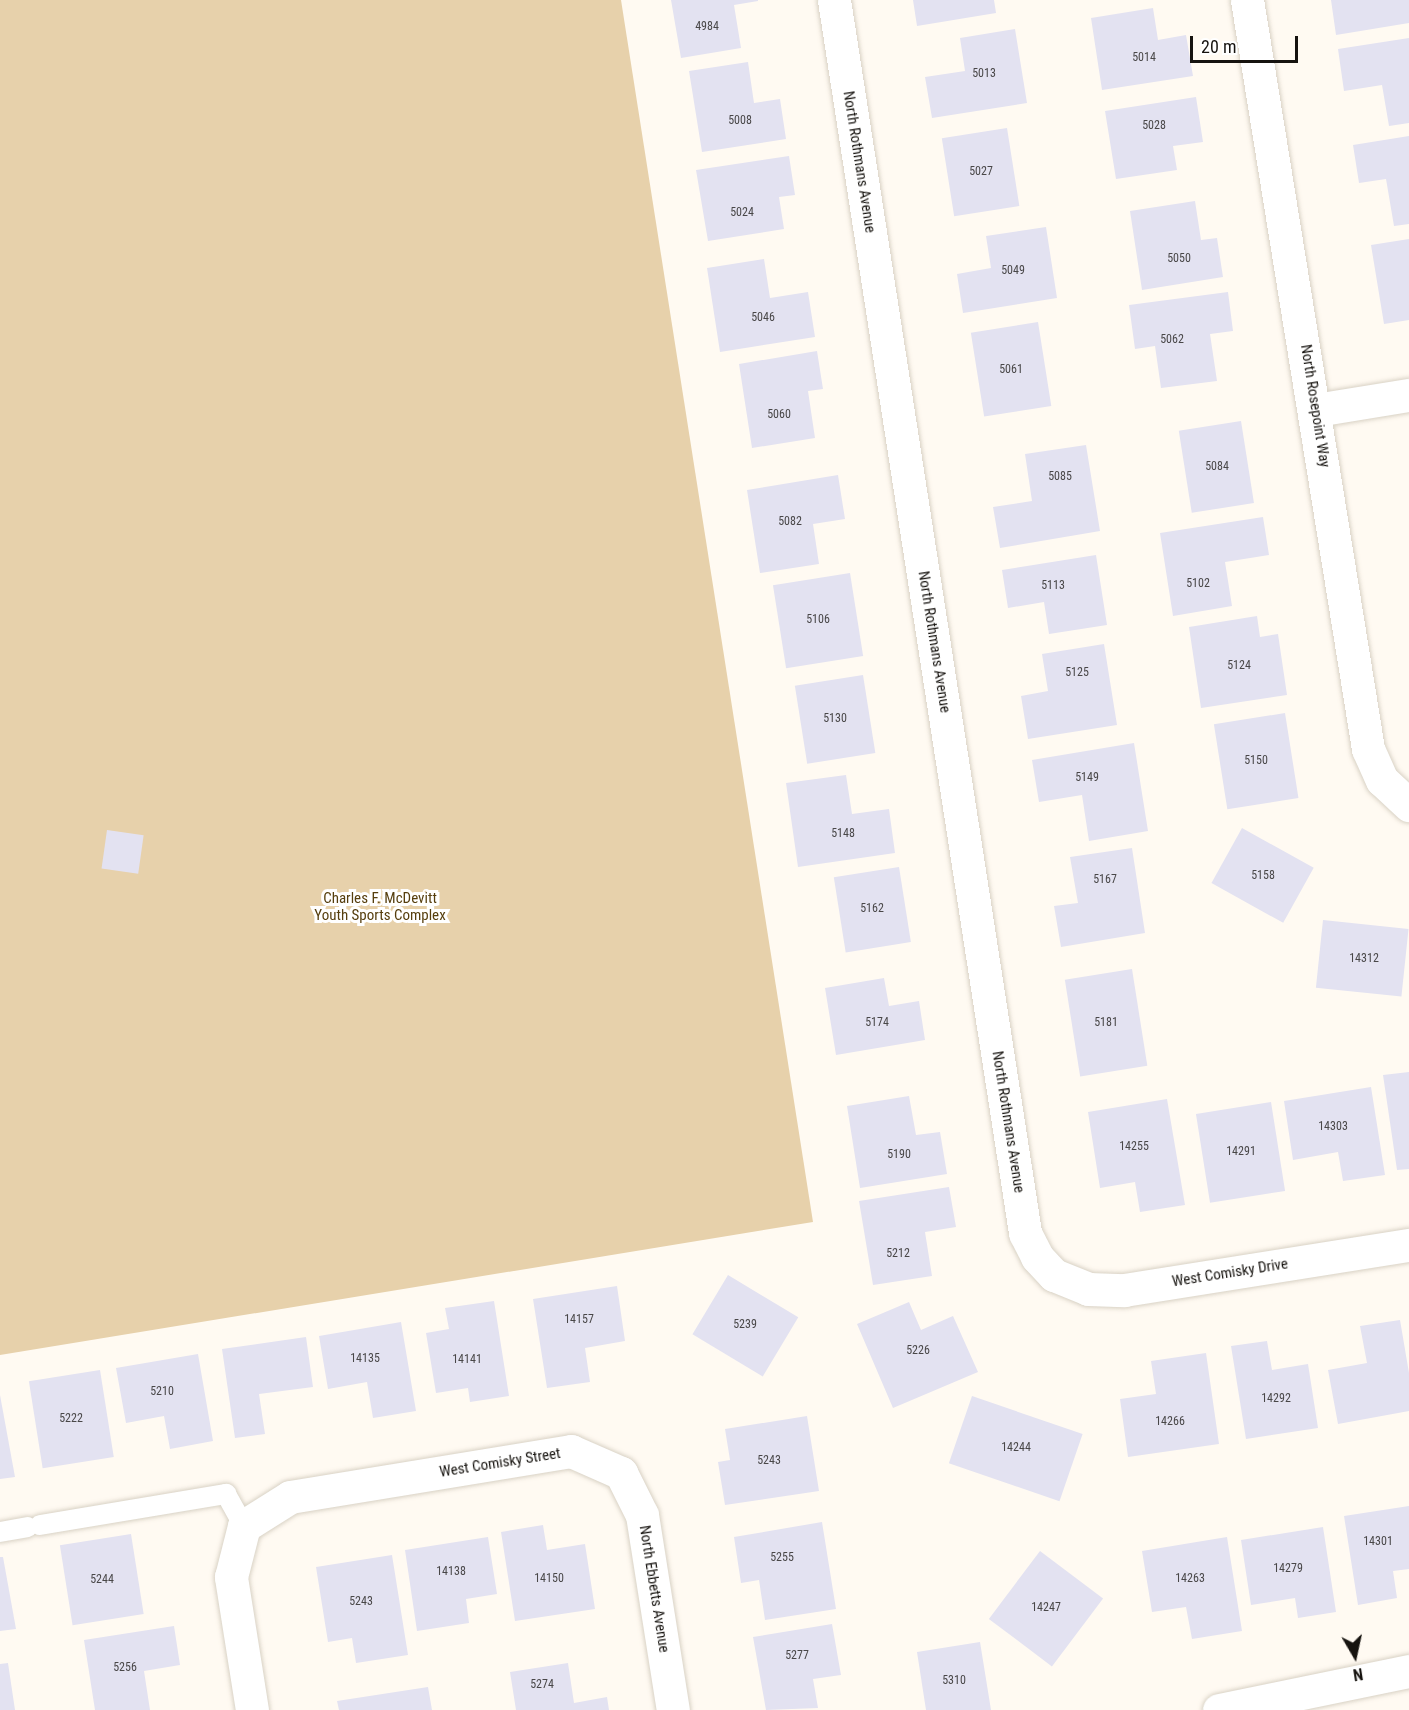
<!DOCTYPE html>
<style>
body{margin:0}
#map{position:relative;width:1409px;height:1710px;overflow:hidden;background:#fffaf2;font-family:"Roboto Condensed",sans-serif}
div>[style]{position:absolute}
.green>*{inset:0;background:#e7d1ab}
.building>*{inset:0;background:#e3e2f1;transform-origin:0 0}
.roads{filter:drop-shadow(0 0 2px #d9d2c5) drop-shadow(0 0 2px #d9d2c5)}
.service>*{height:20px;margin:-10px;padding:0 10px;transform-origin:10px;border-radius:10px;background:#fff}
.minor>*{height:33px;margin:-16.5px;padding:0 16.5px;transform-origin:16.5px;border-radius:16.5px;background:#fff}
span{translate:-50% -50%;white-space:nowrap;text-align:center;line-height:1.15;-webkit-text-stroke:6px #fff;paint-order:stroke}
.number-label{font-size:12px;color:#494748}
.number-label span{-webkit-text-stroke-width:0}
.street-label{font-size:15px;color:#16130f}
.park-label{font-size:15px;color:#563e0d}
.north{position:absolute;left:1325px;top:1626px;width:60px;height:60px;-webkit-text-stroke:4px #fff;paint-order:stroke;rotate:171deg;font-size:16px;font-weight:700;line-height:24px;text-align:center;color:#16130f}
.north::after{content:'';display:block;margin:auto;width:21px;height:27px;background:#16130f;clip-path:polygon(50% 0,100% 100%,50% 72%,0 100%)}
.scale{position:absolute;left:1190px;top:36px;width:108px;height:27px;box-sizing:border-box;border:3px solid #16130f;border-top:0;padding-left:8px;font-size:18px;line-height:21px;white-space:nowrap;color:#16130f;-webkit-text-stroke:4px #fff;paint-order:stroke}
</style>
<div id="map">
<div class="green">
<div style="clip-path:polygon(0 0,621px 0,813px 1222px,0 1355px)"></div>
</div>
<div class="building">
<div style="clip-path:polygon(671px 0,758px 0,758px 1px,734px 5px,741px 48px,681px 58px)"></div>
<div style="clip-path:polygon(913px 0,994px 0,996px 13px,917px 26px)"></div>
<div style="clip-path:polygon(1331px 0,1409px 0,1409px 23px,1336px 35px)"></div>
<div style="clip-path:polygon(1153px 8px,1158px 40px,1186px 35px,1193px 76px,1102px 90px,1091px 18px)"></div>
<div style="clip-path:polygon(1015px 29px,1027px 103px,932px 118px,925px 77px,965px 71px,960px 38px)"></div>
<div style="clip-path:polygon(1409px 38px,1409px 123px,1389px 126px,1382px 85px,1344px 91px,1338px 49px)"></div>
<div style="clip-path:polygon(748px 62px,754px 103px,780px 99px,786px 139px,702px 152px,689px 71px)"></div>
<div style="clip-path:polygon(1196px 97px,1203px 142px,1173px 146px,1177px 170px,1116px 179px,1105px 111px)"></div>
<div style="left:1007px;top:128px;width:79px;height:66px;rotate:81deg"></div>
<div style="clip-path:polygon(1409px 136px,1409px 224px,1394px 226px,1386px 179px,1359px 183px,1353px 145px)"></div>
<div style="clip-path:polygon(789px 156px,795px 195px,779px 197px,784px 229px,708px 241px,696px 170px)"></div>
<div style="clip-path:polygon(1195px 201px,1201px 240px,1217px 238px,1223px 277px,1142px 290px,1130px 211px)"></div>
<div style="clip-path:polygon(1046px 227px,1057px 298px,963px 313px,957px 274px,991px 268px,986px 236px)"></div>
<div style="clip-path:polygon(1409px 239px,1409px 320px,1384px 324px,1371px 245px)"></div>
<div style="clip-path:polygon(764px 259px,770px 298px,808px 292px,815px 337px,720px 352px,707px 268px)"></div>
<div style="clip-path:polygon(1228px 292px,1233px 331px,1210px 334px,1217px 381px,1161px 388px,1155px 346px,1135px 349px,1129px 305px)"></div>
<div style="left:1038px;top:322px;width:85px;height:68px;rotate:81deg"></div>
<div style="clip-path:polygon(817px 351px,823px 389px,808px 391px,815px 438px,752px 448px,739px 364px)"></div>
<div style="left:1241px;top:421px;width:83px;height:63px;rotate:81deg"></div>
<div style="clip-path:polygon(1086px 445px,1100px 531px,1000px 548px,993px 507px,1032px 501px,1025px 454px)"></div>
<div style="clip-path:polygon(838px 475px,845px 519px,813px 524px,819px 564px,760px 573px,747px 490px)"></div>
<div style="clip-path:polygon(1263px 517px,1269px 555px,1225px 562px,1232px 606px,1173px 616px,1160px 533px)"></div>
<div style="clip-path:polygon(1096px 555px,1107px 625px,1049px 634px,1044px 602px,1008px 608px,1002px 570px)"></div>
<div style="left:850px;top:573px;width:84px;height:78px;rotate:81deg"></div>
<div style="clip-path:polygon(1257px 616px,1260px 637px,1278px 634px,1287px 695px,1201px 708px,1189px 627px)"></div>
<div style="clip-path:polygon(1104px 644px,1117px 725px,1028px 739px,1021px 696px,1048px 691px,1042px 654px)"></div>
<div style="left:863px;top:675px;width:79px;height:69px;rotate:81deg"></div>
<div style="left:1285px;top:713px;width:86px;height:72px;rotate:81deg"></div>
<div style="clip-path:polygon(1134px 743px,1148px 831px,1089px 841px,1082px 795px,1039px 802px,1032px 760px)"></div>
<div style="clip-path:polygon(846px 775px,852px 814px,889px 809px,895px 853px,798px 867px,786px 783px)"></div>
<div style="left:1242px;top:828px;width:82px;height:63px;rotate:29deg"></div>
<div style="left:107px;top:830px;width:37px;height:39px;rotate:8deg"></div>
<div style="clip-path:polygon(1132px 848px,1145px 933px,1061px 947px,1054px 906px,1078px 903px,1070px 857px)"></div>
<div style="left:899px;top:867px;width:76px;height:66px;rotate:81deg"></div>
<div style="left:1323px;top:920px;width:86px;height:68px;rotate:6deg"></div>
<div style="left:1132px;top:969px;width:98px;height:68px;rotate:81deg"></div>
<div style="clip-path:polygon(884px 978px,889px 1006px,919px 1001px,925px 1040px,836px 1055px,825px 988px)"></div>
<div style="clip-path:polygon(1409px 1072px,1409px 1169px,1397px 1170px,1383px 1075px)"></div>
<div style="clip-path:polygon(1371px 1087px,1385px 1175px,1343px 1181px,1338px 1152px,1293px 1160px,1284px 1101px)"></div>
<div style="clip-path:polygon(909px 1096px,916px 1135px,940px 1132px,947px 1174px,860px 1188px,847px 1106px)"></div>
<div style="clip-path:polygon(1167px 1099px,1185px 1205px,1140px 1212px,1135px 1182px,1100px 1188px,1088px 1112px)"></div>
<div style="left:1271px;top:1102px;width:90px;height:76px;rotate:81deg"></div>
<div style="clip-path:polygon(949px 1187px,956px 1227px,925px 1232px,932px 1276px,873px 1285px,859px 1201px)"></div>
<div style="left:728px;top:1275px;width:82px;height:69px;rotate:31deg"></div>
<div style="clip-path:polygon(617px 1286px,625px 1341px,585px 1348px,590px 1382px,547px 1388px,533px 1299px)"></div>
<div style="clip-path:polygon(494px 1301px,509px 1396px,470px 1402px,468px 1388px,436px 1393px,426px 1333px,449px 1329px,445px 1308px)"></div>
<div style="clip-path:polygon(909px 1302px,921px 1330px,953px 1316px,978px 1372px,893px 1408px,857px 1324px)"></div>
<div style="clip-path:polygon(1400px 1320px,1409px 1373px,1409px 1411px,1338px 1424px,1328px 1370px,1367px 1363px,1360px 1326px)"></div>
<div style="clip-path:polygon(401px 1322px,416px 1411px,373px 1418px,367px 1382px,328px 1389px,319px 1336px)"></div>
<div style="clip-path:polygon(306px 1337px,313px 1387px,259px 1394px,265px 1434px,235px 1438px,222px 1349px)"></div>
<div style="clip-path:polygon(1267px 1341px,1272px 1370px,1308px 1364px,1318px 1428px,1246px 1439px,1231px 1346px)"></div>
<div style="clip-path:polygon(1206px 1353px,1219px 1444px,1128px 1457px,1120px 1399px,1156px 1394px,1151px 1361px)"></div>
<div style="clip-path:polygon(198px 1354px,213px 1441px,170px 1449px,164px 1416px,126px 1423px,116px 1368px)"></div>
<div style="left:100px;top:1370px;width:88px;height:72px;rotate:81deg"></div>
<div style="clip-path:polygon(0 1395px,15px 1477px,0 1479px)"></div>
<div style="left:972px;top:1396px;width:117px;height:71px;rotate:19deg"></div>
<div style="clip-path:polygon(807px 1416px,819px 1491px,725px 1505px,718px 1462px,730px 1460px,725px 1429px)"></div>
<div style="clip-path:polygon(1409px 1506px,1409px 1569px,1393px 1571px,1397px 1598px,1358px 1605px,1344px 1516px)"></div>
<div style="clip-path:polygon(822px 1522px,836px 1609px,765px 1620px,759px 1580px,741px 1583px,734px 1537px)"></div>
<div style="clip-path:polygon(543px 1525px,547px 1550px,585px 1544px,595px 1609px,515px 1621px,501px 1532px)"></div>
<div style="clip-path:polygon(1323px 1527px,1336px 1612px,1298px 1618px,1295px 1598px,1251px 1605px,1241px 1540px)"></div>
<div style="left:131px;top:1534px;width:81px;height:72px;rotate:81deg"></div>
<div style="clip-path:polygon(488px 1537px,497px 1594px,466px 1599px,469px 1623px,417px 1631px,405px 1550px)"></div>
<div style="clip-path:polygon(1227px 1537px,1242px 1631px,1192px 1639px,1186px 1607px,1152px 1612px,1142px 1551px)"></div>
<div style="left:1040px;top:1551px;width:79px;height:85px;rotate:37deg"></div>
<div style="clip-path:polygon(392px 1555px,408px 1655px,356px 1663px,352px 1638px,328px 1642px,316px 1567px)"></div>
<div style="clip-path:polygon(0 1557px,3px 1557px,16px 1629px,0 1631px)"></div>
<div style="clip-path:polygon(832px 1624px,841px 1675px,813px 1679px,818px 1708px,766px 1710px,753px 1637px)"></div>
<div style="clip-path:polygon(174px 1626px,180px 1665px,144px 1671px,150px 1710px,95px 1710px,84px 1640px)"></div>
<div style="clip-path:polygon(980px 1642px,991px 1710px,926px 1710px,917px 1652px)"></div>
<div style="clip-path:polygon(8px 1663px,15px 1710px,0 1710px,0 1664px)"></div>
<div style="clip-path:polygon(568px 1663px,574px 1703px,607px 1697px,609px 1710px,516px 1710px,510px 1672px)"></div>
<div style="clip-path:polygon(428px 1687px,432px 1710px,339px 1710px,337px 1701px)"></div>
</div>
<div class="roads">
<div class="service">
<div style="left:40px;top:1525px;width:189px;rotate:-9.5deg"></div>
<div style="left:226px;top:1494px;width:37px;rotate:61deg"></div>
<div style="left:0;top:1532px;width:28px;rotate:-10deg"></div>
</div>
<div class="minor">
<div style="left:834px;top:0;width:1248px;rotate:81.19deg"></div>
<div style="left:1025px;top:1233px;width:27px;rotate:63deg"></div>
<div style="left:1037px;top:1257px;width:25px;rotate:47deg"></div>
<div style="left:1054px;top:1275px;width:37px;rotate:22deg"></div>
<div style="left:1088px;top:1289px;width:36px;rotate:2deg"></div>
<div style="left:1124px;top:1290px;width:289px;rotate:-9deg"></div>
<div style="left:1247px;top:0;width:759px;rotate:80.82deg"></div>
<div style="left:1368px;top:749px;width:34px;rotate:66deg"></div>
<div style="left:1382px;top:780px;width:37px;rotate:43deg"></div>
<div style="left:1316px;top:410px;width:94px;rotate:-9.2deg"></div>
<div style="left:252px;top:1710px;width:135px;rotate:-99deg"></div>
<div style="left:231px;top:1577px;width:53px;rotate:-75.7deg"></div>
<div style="left:244px;top:1526px;width:54px;rotate:-32.2deg"></div>
<div style="left:290px;top:1497px;width:285px;rotate:-9.3deg"></div>
<div style="left:571px;top:1451px;width:55px;rotate:23.7deg"></div>
<div style="left:621px;top:1473px;width:47px;rotate:63.4deg"></div>
<div style="left:642px;top:1515px;width:197px;rotate:81deg"></div>
<div style="left:1219px;top:1710px;width:194px;rotate:-11.6deg"></div>
</div>
</div>
<div class="number-label">
<span style="left:707px;top:27px">4984</span>
<span style="left:1144px;top:58px">5014</span>
<span style="left:984px;top:74px">5013</span>
<span style="left:740px;top:121px">5008</span>
<span style="left:1154px;top:126px">5028</span>
<span style="left:981px;top:172px">5027</span>
<span style="left:742px;top:213px">5024</span>
<span style="left:1179px;top:259px">5050</span>
<span style="left:1013px;top:271px">5049</span>
<span style="left:763px;top:318px">5046</span>
<span style="left:1172px;top:340px">5062</span>
<span style="left:1011px;top:370px">5061</span>
<span style="left:779px;top:415px">5060</span>
<span style="left:1217px;top:467px">5084</span>
<span style="left:1060px;top:477px">5085</span>
<span style="left:790px;top:522px">5082</span>
<span style="left:1198px;top:584px">5102</span>
<span style="left:1053px;top:586px">5113</span>
<span style="left:818px;top:620px">5106</span>
<span style="left:1239px;top:666px">5124</span>
<span style="left:1077px;top:673px">5125</span>
<span style="left:835px;top:719px">5130</span>
<span style="left:1256px;top:761px">5150</span>
<span style="left:1087px;top:778px">5149</span>
<span style="left:843px;top:834px">5148</span>
<span style="left:1263px;top:876px">5158</span>
<span style="left:1105px;top:880px">5167</span>
<span style="left:872px;top:909px">5162</span>
<span style="left:1364px;top:959px">14312</span>
<span style="left:877px;top:1023px">5174</span>
<span style="left:1106px;top:1023px">5181</span>
<span style="left:1333px;top:1127px">14303</span>
<span style="left:1134px;top:1147px">14255</span>
<span style="left:1241px;top:1152px">14291</span>
<span style="left:899px;top:1155px">5190</span>
<span style="left:898px;top:1254px">5212</span>
<span style="left:579px;top:1320px">14157</span>
<span style="left:745px;top:1325px">5239</span>
<span style="left:918px;top:1351px">5226</span>
<span style="left:365px;top:1359px">14135</span>
<span style="left:467px;top:1360px">14141</span>
<span style="left:162px;top:1392px">5210</span>
<span style="left:1276px;top:1399px">14292</span>
<span style="left:71px;top:1419px">5222</span>
<span style="left:1170px;top:1422px">14266</span>
<span style="left:1016px;top:1448px">14244</span>
<span style="left:769px;top:1461px">5243</span>
<span style="left:1378px;top:1542px">14301</span>
<span style="left:782px;top:1558px">5255</span>
<span style="left:1288px;top:1569px">14279</span>
<span style="left:451px;top:1572px">14138</span>
<span style="left:549px;top:1579px">14150</span>
<span style="left:1190px;top:1579px">14263</span>
<span style="left:102px;top:1580px">5244</span>
<span style="left:361px;top:1602px">5243</span>
<span style="left:1046px;top:1608px">14247</span>
<span style="left:797px;top:1656px">5277</span>
<span style="left:125px;top:1668px">5256</span>
<span style="left:954px;top:1681px">5310</span>
<span style="left:542px;top:1685px">5274</span>
</div>
<div class="street-label">
<span style="left:859px;top:162px;rotate:81deg">North Rothmans Avenue</span>
<span style="left:1315px;top:406px;rotate:81deg">North Rosepoint Way</span>
<span style="left:934px;top:642px;rotate:81deg">North Rothmans Avenue</span>
<span style="left:1008px;top:1122px;rotate:81deg">North Rothmans Avenue</span>
<span style="left:1230px;top:1273px;rotate:-9deg">West Comisky Drive</span>
<span style="left:500px;top:1463px;rotate:-9deg">West Comisky Street</span>
<span style="left:654px;top:1589px;rotate:81deg">North Ebbetts Avenue</span>
</div>
<div class="park-label">
<span style="left:380px;top:907px">Charles F. McDevitt<br>Youth Sports Complex</span>
</div>
<div class="north">N</div>
<div class="scale">20 m</div>
</div>
